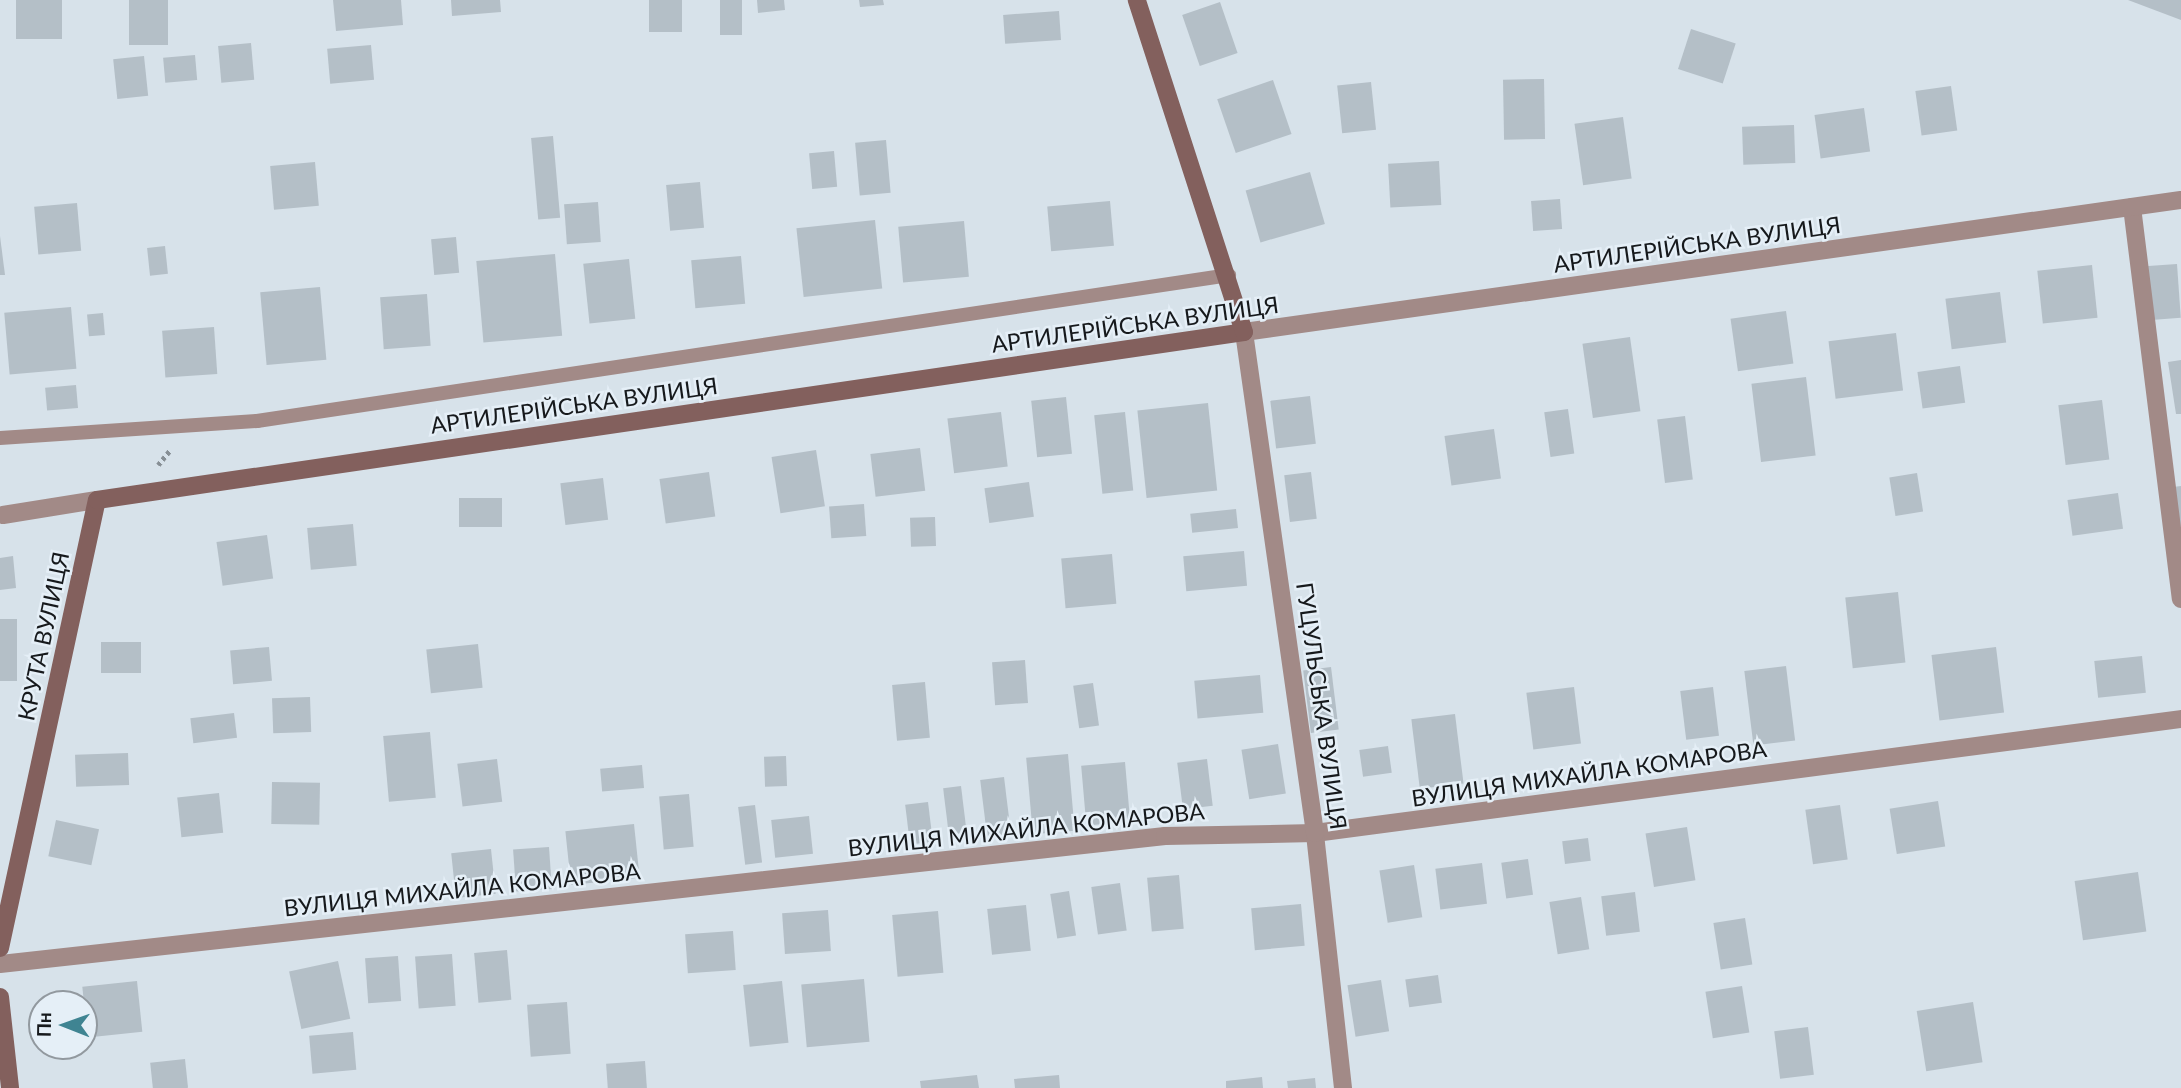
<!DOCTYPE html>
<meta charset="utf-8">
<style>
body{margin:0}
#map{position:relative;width:2181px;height:1088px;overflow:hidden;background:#d7e2ea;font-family:Lato,sans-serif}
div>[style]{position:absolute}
.building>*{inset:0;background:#b4bfc7;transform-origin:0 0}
.path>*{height:4.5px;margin-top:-2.25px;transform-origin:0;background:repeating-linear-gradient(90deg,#878f95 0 3.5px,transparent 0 7px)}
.lane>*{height:14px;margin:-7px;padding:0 7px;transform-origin:7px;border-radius:7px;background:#a28a87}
.street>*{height:18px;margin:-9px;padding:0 9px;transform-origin:9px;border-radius:9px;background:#a28a87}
.secondary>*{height:18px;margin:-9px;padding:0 9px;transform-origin:9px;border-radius:9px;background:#83605d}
span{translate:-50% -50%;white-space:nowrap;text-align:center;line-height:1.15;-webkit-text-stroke:5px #e5eff7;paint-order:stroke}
.street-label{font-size:23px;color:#16191c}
.north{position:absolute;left:28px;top:990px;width:70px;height:70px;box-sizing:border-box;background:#e5eff7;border:2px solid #92999f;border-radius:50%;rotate:271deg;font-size:19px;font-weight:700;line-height:28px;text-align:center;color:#16191c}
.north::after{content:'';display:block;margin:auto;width:24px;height:32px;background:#3f8492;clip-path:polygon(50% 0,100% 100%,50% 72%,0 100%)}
</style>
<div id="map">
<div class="building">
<div style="left:16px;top:0;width:46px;height:39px"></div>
<div style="left:129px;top:0;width:39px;height:45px"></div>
<div style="clip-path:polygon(333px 0,401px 0,403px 25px,336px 31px)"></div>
<div style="clip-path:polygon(451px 0,500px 0,501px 12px,452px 16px)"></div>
<div style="left:649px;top:0;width:33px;height:32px"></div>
<div style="left:720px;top:0;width:22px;height:35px"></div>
<div style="clip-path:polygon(757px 0,784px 0,785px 10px,758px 13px)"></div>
<div style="clip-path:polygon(859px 0,883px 0,884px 5px,860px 7px)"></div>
<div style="clip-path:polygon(2128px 0,2181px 0,2181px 20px)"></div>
<div style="left:1220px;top:2px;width:54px;height:40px;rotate:71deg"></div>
<div style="left:1059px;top:11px;width:29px;height:56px;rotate:86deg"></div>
<div style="left:1691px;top:29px;width:47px;height:42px;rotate:18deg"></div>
<div style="left:251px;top:43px;width:37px;height:33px;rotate:85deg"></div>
<div style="left:371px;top:45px;width:35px;height:44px;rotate:85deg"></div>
<div style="left:195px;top:55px;width:25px;height:32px;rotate:85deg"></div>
<div style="left:144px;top:56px;width:40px;height:31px;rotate:84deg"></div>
<div style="left:1544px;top:79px;width:60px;height:41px;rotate:89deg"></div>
<div style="left:1273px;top:80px;width:57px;height:59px;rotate:71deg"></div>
<div style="left:1371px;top:82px;width:48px;height:34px;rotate:84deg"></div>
<div style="left:1951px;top:86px;width:45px;height:36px;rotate:82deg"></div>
<div style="left:1864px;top:108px;width:44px;height:50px;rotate:82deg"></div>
<div style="left:1623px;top:117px;width:62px;height:49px;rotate:82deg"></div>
<div style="left:1794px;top:125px;width:38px;height:52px;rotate:88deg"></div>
<div style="left:553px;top:136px;width:82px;height:22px;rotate:85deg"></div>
<div style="left:886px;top:140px;width:53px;height:31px;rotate:85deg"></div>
<div style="left:834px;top:151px;width:36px;height:25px;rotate:85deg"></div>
<div style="left:1439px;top:161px;width:44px;height:51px;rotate:87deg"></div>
<div style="left:315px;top:162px;width:44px;height:45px;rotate:85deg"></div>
<div style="left:1310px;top:172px;width:54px;height:67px;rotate:74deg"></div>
<div style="left:700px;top:182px;width:46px;height:34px;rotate:85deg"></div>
<div style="left:1560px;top:199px;width:30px;height:29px;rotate:86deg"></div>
<div style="left:1110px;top:201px;width:45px;height:63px;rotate:85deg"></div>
<div style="left:598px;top:202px;width:40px;height:34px;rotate:86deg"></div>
<div style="left:77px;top:203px;width:48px;height:43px;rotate:85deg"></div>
<div style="left:875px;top:220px;width:69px;height:79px;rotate:84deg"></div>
<div style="left:964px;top:221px;width:56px;height:66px;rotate:85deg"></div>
<div style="clip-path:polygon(0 236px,5px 275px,0 275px)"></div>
<div style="left:456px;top:237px;width:36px;height:25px;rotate:85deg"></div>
<div style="left:165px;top:246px;width:28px;height:18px;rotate:84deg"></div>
<div style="left:555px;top:254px;width:82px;height:79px;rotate:85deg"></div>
<div style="left:741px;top:256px;width:48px;height:50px;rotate:85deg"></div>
<div style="left:629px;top:259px;width:60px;height:46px;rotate:84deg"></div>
<div style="left:2177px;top:264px;width:54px;height:36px;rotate:86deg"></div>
<div style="left:2092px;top:265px;width:53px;height:55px;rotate:84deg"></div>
<div style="left:320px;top:287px;width:73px;height:60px;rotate:85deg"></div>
<div style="left:2000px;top:292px;width:51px;height:55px;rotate:83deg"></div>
<div style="left:427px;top:294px;width:52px;height:47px;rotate:86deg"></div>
<div style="left:71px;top:307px;width:62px;height:67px;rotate:85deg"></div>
<div style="left:1786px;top:311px;width:53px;height:56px;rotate:82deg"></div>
<div style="left:103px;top:313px;width:22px;height:16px;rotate:85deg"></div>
<div style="left:214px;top:327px;width:47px;height:52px;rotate:86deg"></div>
<div style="left:1896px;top:333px;width:58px;height:68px;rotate:83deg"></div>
<div style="left:1630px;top:337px;width:75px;height:48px;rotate:82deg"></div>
<div style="clip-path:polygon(2181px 360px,2181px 414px,2176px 414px,2168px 362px)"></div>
<div style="left:1960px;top:366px;width:37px;height:43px;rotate:82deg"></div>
<div style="left:1806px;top:377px;width:79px;height:55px;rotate:83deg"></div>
<div style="left:76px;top:385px;width:23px;height:31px;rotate:85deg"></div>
<div style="left:1310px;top:396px;width:48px;height:40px;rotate:83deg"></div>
<div style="left:1066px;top:397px;width:57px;height:35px;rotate:84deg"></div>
<div style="left:2102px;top:400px;width:60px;height:44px;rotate:83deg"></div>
<div style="left:1208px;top:403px;width:88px;height:71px;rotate:84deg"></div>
<div style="left:1568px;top:409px;width:45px;height:24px;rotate:82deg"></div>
<div style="left:1001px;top:412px;width:55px;height:54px;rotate:83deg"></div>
<div style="left:1125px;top:412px;width:79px;height:31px;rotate:84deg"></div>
<div style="left:1685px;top:416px;width:64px;height:28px;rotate:83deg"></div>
<div style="left:1494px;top:429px;width:50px;height:50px;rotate:82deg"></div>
<div style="left:920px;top:448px;width:43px;height:50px;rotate:83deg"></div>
<div style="left:816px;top:450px;width:57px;height:45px;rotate:81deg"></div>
<div style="left:709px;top:472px;width:45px;height:50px;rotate:82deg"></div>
<div style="left:1311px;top:472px;width:47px;height:27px;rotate:83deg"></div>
<div style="left:1917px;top:473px;width:39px;height:28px;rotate:81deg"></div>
<div style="left:603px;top:478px;width:42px;height:43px;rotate:83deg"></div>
<div style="left:1029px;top:482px;width:35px;height:45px;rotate:82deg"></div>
<div style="clip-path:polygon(2181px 486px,2181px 530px,2173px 487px)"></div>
<div style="left:2118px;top:493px;width:36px;height:51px;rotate:82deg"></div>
<div style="left:502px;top:498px;width:29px;height:43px;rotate:90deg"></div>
<div style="left:864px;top:504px;width:32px;height:35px;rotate:86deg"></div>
<div style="left:1236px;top:509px;width:19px;height:46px;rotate:84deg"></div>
<div style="left:935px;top:517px;width:29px;height:25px;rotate:88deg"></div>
<div style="left:353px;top:524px;width:42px;height:46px;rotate:85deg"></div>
<div style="left:267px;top:535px;width:44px;height:51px;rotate:82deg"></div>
<div style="left:1244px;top:551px;width:35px;height:61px;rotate:85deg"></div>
<div style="left:1112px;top:554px;width:50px;height:51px;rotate:85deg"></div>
<div style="clip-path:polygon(13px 556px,16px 588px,0 590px,0 558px)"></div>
<div style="left:1898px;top:592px;width:71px;height:53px;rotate:84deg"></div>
<div style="left:0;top:619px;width:17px;height:62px"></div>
<div style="left:101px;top:642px;width:40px;height:31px"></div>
<div style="left:478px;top:644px;width:44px;height:52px;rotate:84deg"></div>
<div style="left:269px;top:647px;width:34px;height:39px;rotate:85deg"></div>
<div style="left:1996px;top:647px;width:66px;height:65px;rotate:83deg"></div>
<div style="left:2142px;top:656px;width:37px;height:48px;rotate:84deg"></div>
<div style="left:1025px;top:660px;width:43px;height:33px;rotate:86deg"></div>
<div style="left:1786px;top:666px;width:75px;height:42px;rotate:83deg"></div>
<div style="left:1331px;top:667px;width:63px;height:28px;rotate:83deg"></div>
<div style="left:1260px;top:675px;width:38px;height:66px;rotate:85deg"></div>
<div style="left:925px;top:682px;width:56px;height:33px;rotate:85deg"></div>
<div style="left:1093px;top:683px;width:43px;height:20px;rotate:82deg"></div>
<div style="left:1574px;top:687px;width:57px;height:48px;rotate:83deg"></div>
<div style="left:1713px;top:687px;width:49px;height:33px;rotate:83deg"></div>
<div style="left:310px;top:697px;width:35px;height:38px;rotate:88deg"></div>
<div style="left:234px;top:713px;width:25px;height:44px;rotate:83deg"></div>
<div style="left:1455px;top:714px;width:70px;height:44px;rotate:83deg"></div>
<div style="left:430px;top:732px;width:66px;height:47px;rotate:85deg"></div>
<div style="left:1278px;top:744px;width:50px;height:37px;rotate:81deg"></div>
<div style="left:1388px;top:746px;width:27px;height:29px;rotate:82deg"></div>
<div style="left:128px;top:753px;width:32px;height:53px;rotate:88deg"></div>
<div style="left:1068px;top:754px;width:77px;height:42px;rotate:85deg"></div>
<div style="left:786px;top:756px;width:30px;height:22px;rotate:88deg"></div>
<div style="left:497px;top:759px;width:43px;height:40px;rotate:83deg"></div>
<div style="left:1207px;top:759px;width:47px;height:30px;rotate:83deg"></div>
<div style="left:1125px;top:762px;width:60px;height:44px;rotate:85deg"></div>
<div style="left:642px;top:765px;width:23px;height:42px;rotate:85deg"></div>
<div style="left:1004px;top:777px;width:60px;height:24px;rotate:83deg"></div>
<div style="left:272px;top:782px;width:48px;height:42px;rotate:1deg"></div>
<div style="left:961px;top:786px;width:47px;height:18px;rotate:83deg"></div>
<div style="left:219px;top:793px;width:40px;height:42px;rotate:84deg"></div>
<div style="left:689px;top:794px;width:53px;height:30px;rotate:85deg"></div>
<div style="left:1938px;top:801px;width:46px;height:49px;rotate:81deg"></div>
<div style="left:928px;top:802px;width:40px;height:23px;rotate:83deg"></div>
<div style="left:755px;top:805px;width:58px;height:17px;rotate:83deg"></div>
<div style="left:1840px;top:805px;width:55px;height:35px;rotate:82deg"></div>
<div style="left:809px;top:816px;width:38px;height:38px;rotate:84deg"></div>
<div style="left:56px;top:820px;width:44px;height:37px;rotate:12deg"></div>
<div style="left:634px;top:824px;width:54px;height:69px;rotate:84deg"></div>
<div style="left:1687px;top:827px;width:54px;height:42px;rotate:81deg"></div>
<div style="left:1588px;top:838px;width:23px;height:26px;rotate:83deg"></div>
<div style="left:549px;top:847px;width:42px;height:36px;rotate:86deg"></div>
<div style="left:491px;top:849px;width:45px;height:40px;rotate:84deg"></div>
<div style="left:1528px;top:859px;width:36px;height:27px;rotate:82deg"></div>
<div style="left:1482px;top:863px;width:41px;height:47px;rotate:83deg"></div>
<div style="left:1414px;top:865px;width:53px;height:35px;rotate:81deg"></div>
<div style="left:2138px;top:872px;width:60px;height:64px;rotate:82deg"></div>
<div style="left:1179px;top:875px;width:54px;height:32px;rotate:85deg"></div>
<div style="left:1120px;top:883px;width:48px;height:29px;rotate:82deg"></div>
<div style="left:1069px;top:891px;width:45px;height:19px;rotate:81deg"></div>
<div style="left:1635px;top:892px;width:40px;height:34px;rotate:83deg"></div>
<div style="left:1581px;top:897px;width:53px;height:32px;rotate:81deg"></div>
<div style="left:1301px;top:904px;width:42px;height:50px;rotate:85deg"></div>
<div style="left:1026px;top:905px;width:46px;height:39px;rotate:84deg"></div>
<div style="left:828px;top:910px;width:41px;height:46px;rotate:86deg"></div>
<div style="left:938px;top:911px;width:62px;height:46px;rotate:85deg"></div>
<div style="left:1745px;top:918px;width:47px;height:32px;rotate:81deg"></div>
<div style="left:733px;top:931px;width:39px;height:48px;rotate:86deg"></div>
<div style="left:507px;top:950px;width:50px;height:33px;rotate:85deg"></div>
<div style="left:452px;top:954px;width:52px;height:37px;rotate:86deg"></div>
<div style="left:398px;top:956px;width:45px;height:33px;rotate:86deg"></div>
<div style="left:338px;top:961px;width:59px;height:50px;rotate:78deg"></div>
<div style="left:1438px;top:975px;width:28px;height:33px;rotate:82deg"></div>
<div style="left:864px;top:979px;width:63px;height:63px;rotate:85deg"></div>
<div style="left:1381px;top:980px;width:52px;height:34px;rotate:81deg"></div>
<div style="left:137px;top:981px;width:51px;height:55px;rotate:84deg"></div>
<div style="left:782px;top:981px;width:62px;height:39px;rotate:84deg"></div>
<div style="left:1742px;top:986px;width:47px;height:37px;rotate:81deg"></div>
<div style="left:567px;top:1002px;width:52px;height:40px;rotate:86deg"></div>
<div style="left:1973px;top:1002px;width:61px;height:57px;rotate:81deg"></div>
<div style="left:1808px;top:1027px;width:48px;height:34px;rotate:83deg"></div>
<div style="left:353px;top:1032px;width:38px;height:44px;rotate:85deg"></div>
<div style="left:185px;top:1059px;width:29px;height:35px;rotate:84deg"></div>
<div style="left:645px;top:1061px;width:27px;height:39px;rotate:86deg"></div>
<div style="clip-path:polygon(977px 1075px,979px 1088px,921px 1088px,920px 1081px)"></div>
<div style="clip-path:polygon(1059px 1075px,1060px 1088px,1015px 1088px,1014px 1079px)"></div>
<div style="clip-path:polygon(1262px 1077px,1263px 1088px,1226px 1088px,1226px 1081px)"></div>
<div style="clip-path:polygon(1315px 1078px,1316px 1088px,1288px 1088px,1287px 1081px)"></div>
</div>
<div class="path">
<div style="left:158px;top:465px;width:19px;rotate:-51deg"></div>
</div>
<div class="lane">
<div style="left:0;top:438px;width:258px;rotate:-3.8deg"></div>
<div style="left:257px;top:421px;width:983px;rotate:-8.54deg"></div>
</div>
<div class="street">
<div style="left:2132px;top:207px;width:395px;rotate:82.9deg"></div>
<div style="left:3px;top:515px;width:95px;rotate:-9.1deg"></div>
<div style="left:0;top:964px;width:1172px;rotate:-6.27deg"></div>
<div style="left:1165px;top:836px;width:150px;rotate:-1.1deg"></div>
<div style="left:1315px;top:833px;width:873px;rotate:-7.5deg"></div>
<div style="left:1343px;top:1088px;width:257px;rotate:-96.3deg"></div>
<div style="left:1315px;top:833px;width:506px;rotate:-98.07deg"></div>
<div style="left:1244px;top:332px;width:946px;rotate:-8.02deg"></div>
</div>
<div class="secondary">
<div style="left:0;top:948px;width:458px;rotate:-77.8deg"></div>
<div style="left:97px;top:500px;width:1159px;rotate:-8.33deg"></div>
<div style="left:1244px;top:332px;width:349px;rotate:-107.9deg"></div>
<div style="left:0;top:997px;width:92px;rotate:83.7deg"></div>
</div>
<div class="street-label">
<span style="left:1697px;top:244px;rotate:-8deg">АРТИЛЕРІЙСЬКА ВУЛИЦЯ</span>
<span style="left:1135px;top:324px;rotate:-8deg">АРТИЛЕРІЙСЬКА ВУЛИЦЯ</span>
<span style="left:574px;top:405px;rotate:-8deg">АРТИЛЕРІЙСЬКА ВУЛИЦЯ</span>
<span style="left:43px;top:636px;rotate:-78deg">КРУТА ВУЛИЦЯ</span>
<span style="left:1322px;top:706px;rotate:82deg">ГУЦУЛЬСЬКА ВУЛИЦЯ</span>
<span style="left:1589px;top:773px;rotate:-8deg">ВУЛИЦЯ МИХАЙЛА КОМАРОВА</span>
<span style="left:1026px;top:829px;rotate:-6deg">ВУЛИЦЯ МИХАЙЛА КОМАРОВА</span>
<span style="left:462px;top:889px;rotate:-6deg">ВУЛИЦЯ МИХАЙЛА КОМАРОВА</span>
</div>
<div class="north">Пн</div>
</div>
